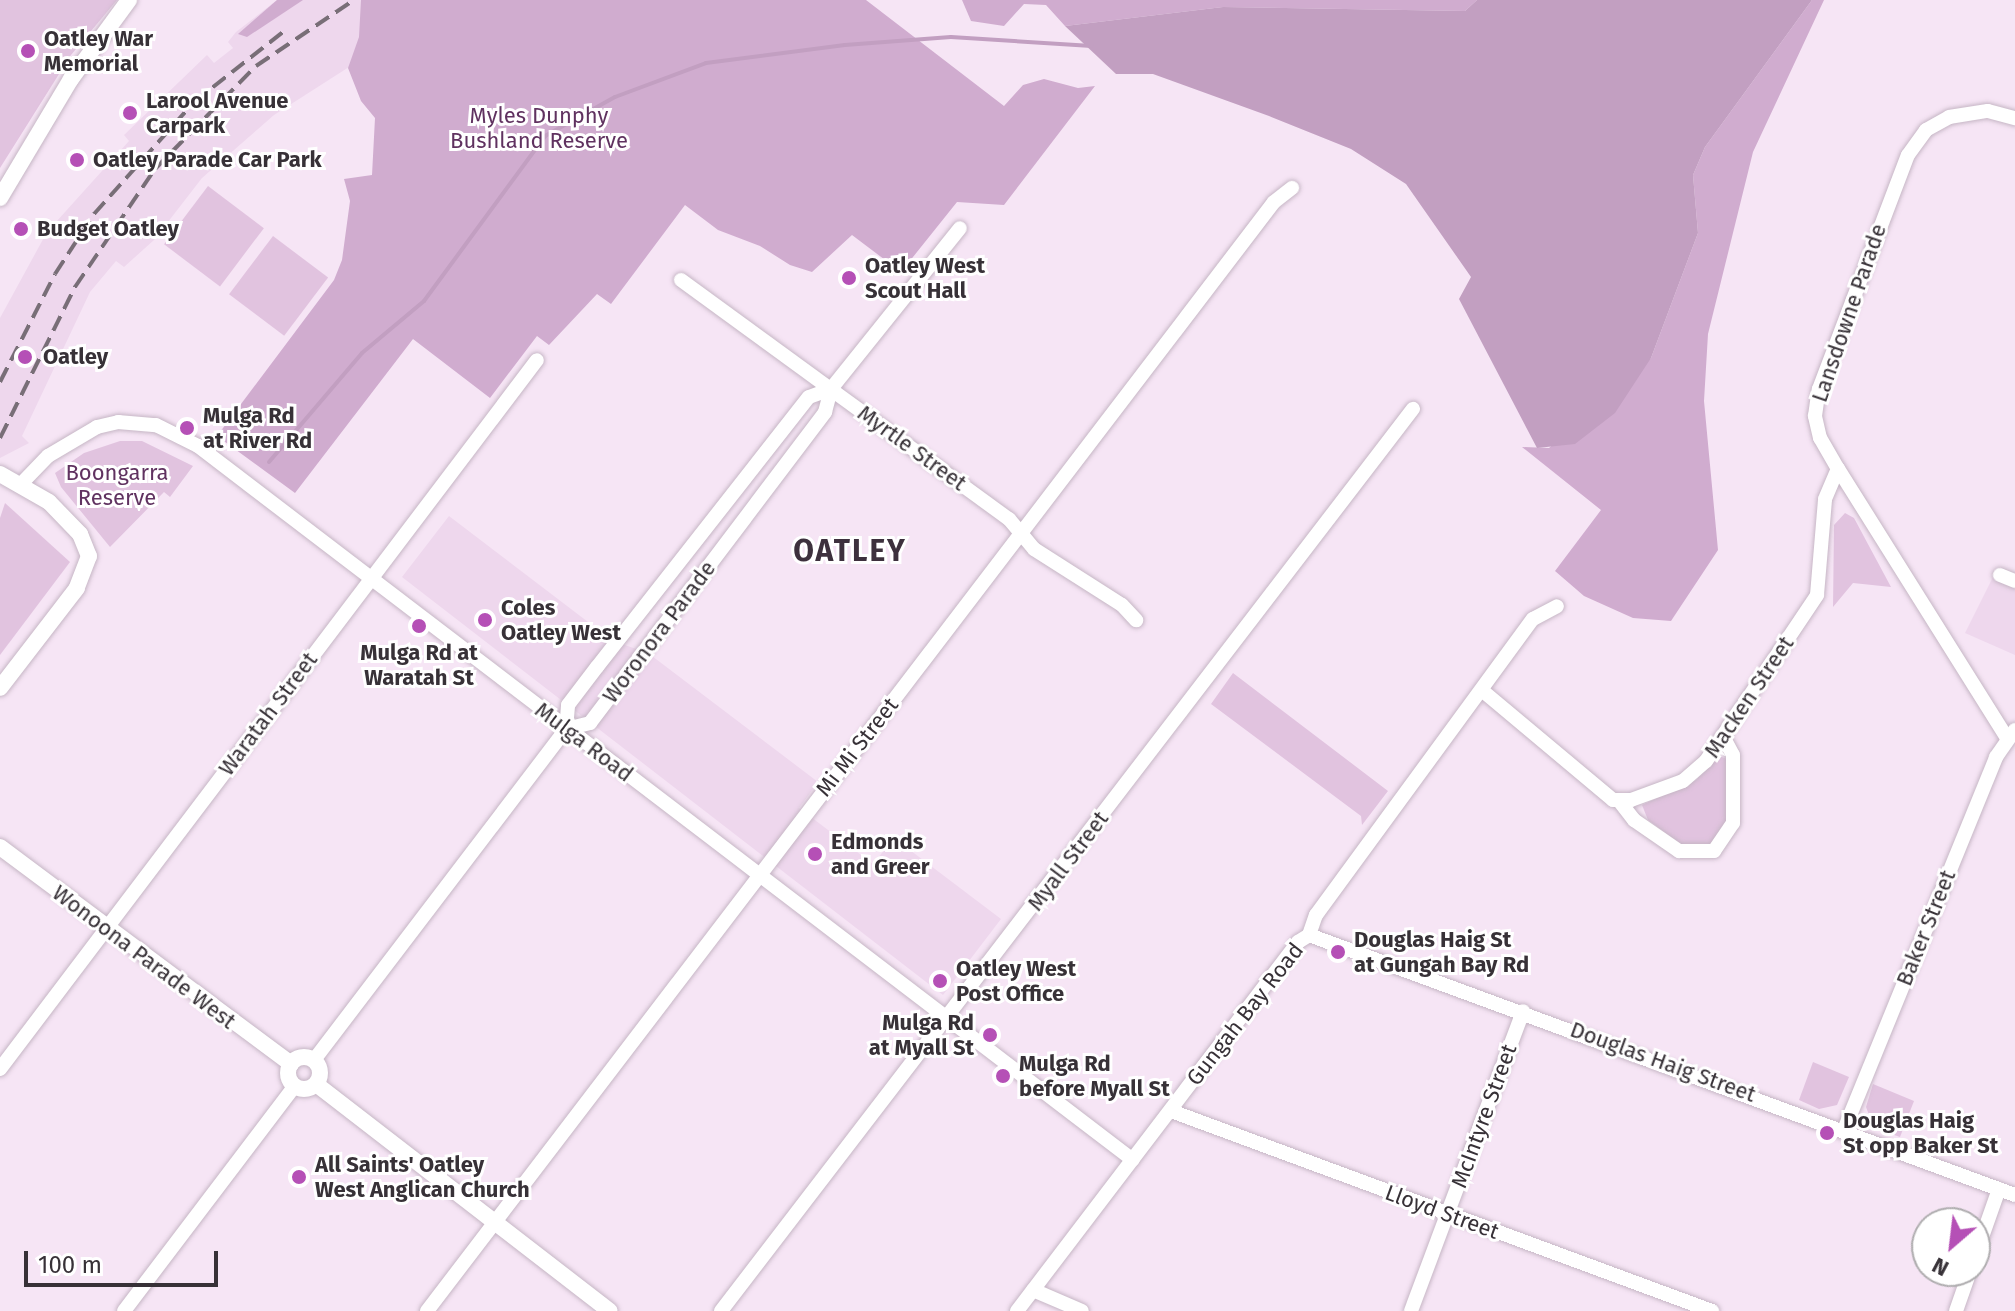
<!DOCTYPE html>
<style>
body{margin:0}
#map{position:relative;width:2015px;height:1311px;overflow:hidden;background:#f6e5f5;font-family:"Fira Sans",sans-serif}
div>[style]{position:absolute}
.built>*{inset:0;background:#eed7ed}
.green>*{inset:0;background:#e1c3df;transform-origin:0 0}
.forest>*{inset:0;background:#d0accf}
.water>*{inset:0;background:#c29fc1}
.stream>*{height:4px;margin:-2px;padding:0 2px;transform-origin:2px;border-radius:2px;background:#c29fc1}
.roads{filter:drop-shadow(0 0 2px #c6b6c5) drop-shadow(0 0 2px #c6b6c5)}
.minor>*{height:14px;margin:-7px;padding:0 7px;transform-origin:7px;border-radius:7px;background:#fff}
.tertiary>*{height:16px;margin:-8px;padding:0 8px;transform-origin:8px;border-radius:8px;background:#fff}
.tertiary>.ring{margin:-8px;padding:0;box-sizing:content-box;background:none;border:16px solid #fff;border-radius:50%}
.rail>*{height:4px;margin-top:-2px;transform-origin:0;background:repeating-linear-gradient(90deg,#786e77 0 16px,transparent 0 24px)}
.dots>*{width:22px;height:22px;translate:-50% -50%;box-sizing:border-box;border:4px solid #fff;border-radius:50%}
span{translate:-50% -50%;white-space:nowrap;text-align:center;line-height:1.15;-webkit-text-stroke:6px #fff;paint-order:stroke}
.poi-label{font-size:22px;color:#373137;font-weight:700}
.left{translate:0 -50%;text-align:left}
.right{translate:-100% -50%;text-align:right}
.park-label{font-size:22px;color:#603260}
.street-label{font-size:22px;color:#373137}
.district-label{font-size:30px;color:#3d303d;font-weight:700;letter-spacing:2px}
.north{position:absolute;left:1911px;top:1207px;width:80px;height:80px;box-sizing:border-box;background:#fff;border:2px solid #afadaf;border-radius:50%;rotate:208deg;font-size:22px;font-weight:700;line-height:32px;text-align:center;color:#373137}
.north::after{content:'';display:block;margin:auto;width:28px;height:36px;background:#b550b6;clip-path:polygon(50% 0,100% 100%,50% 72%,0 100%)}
.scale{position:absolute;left:24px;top:1251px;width:194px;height:36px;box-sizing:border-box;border:4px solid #373137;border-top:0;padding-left:10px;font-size:24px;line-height:28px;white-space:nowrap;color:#373137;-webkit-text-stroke:6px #fff;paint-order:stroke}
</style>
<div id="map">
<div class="built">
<div style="clip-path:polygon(277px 0,399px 0,374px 51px,274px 115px,202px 178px,154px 240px,124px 267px,116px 261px,90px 292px,22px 436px,29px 443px,0 458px,0 318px,47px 232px,129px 141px,124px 135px,207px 55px,214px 63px,233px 48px,228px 42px,236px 32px)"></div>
<div style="clip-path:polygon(449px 516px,613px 641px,648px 653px,818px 782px,799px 808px,873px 864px,894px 838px,1001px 919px,943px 995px,402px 577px)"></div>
<div style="clip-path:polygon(1993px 577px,2015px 586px,2015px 655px,1965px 633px)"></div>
</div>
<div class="green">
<div style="clip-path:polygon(0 0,117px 0,71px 55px,0 168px)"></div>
<div style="left:208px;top:186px;width:70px;height:73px;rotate:37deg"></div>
<div style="left:273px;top:236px;width:69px;height:73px;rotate:37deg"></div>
<div style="clip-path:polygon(120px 441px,142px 441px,193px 466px,170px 497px,164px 492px,110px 547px,61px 487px,55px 473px,84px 453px)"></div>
<div style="clip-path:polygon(5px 503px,70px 562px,0 655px,0 518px)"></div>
<div style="clip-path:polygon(1845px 513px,1854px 518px,1891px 587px,1853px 583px,1833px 607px,1834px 525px)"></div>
<div style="clip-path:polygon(1233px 673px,1388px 791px,1362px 825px,1361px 816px,1211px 704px)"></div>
<div style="clip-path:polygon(1719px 756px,1727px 759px,1729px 817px,1712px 845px,1682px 845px,1648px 820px,1642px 805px,1696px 780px)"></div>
<div style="clip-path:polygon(1813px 1062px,1849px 1077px,1837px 1105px,1819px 1109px,1799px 1100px)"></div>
<div style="clip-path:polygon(1873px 1084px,1914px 1101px,1900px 1137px,1874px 1128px,1866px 1107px)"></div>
</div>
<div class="forest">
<div style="clip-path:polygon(277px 0,303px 0,247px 37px,238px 34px)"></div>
<div style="clip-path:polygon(361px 0,866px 0,1004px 106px,1023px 85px,1044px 79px,1078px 88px,1095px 86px,1004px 205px,957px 202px,901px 272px,852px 235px,812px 272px,790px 265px,760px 246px,718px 230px,685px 205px,611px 304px,597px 294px,549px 345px,537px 336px,490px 398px,413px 339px,295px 493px,217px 436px,334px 280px,342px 260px,350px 201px,344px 179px,372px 175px,375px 118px,361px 101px,348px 68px,359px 37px)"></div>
<div style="clip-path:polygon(962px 0,1477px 0,1465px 11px,1223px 7px,1065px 26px,1046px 5px,1024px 4px,1004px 26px,971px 21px)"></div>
<div style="clip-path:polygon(1812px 0,1824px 0,1753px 152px,1708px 334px,1704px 401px,1718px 550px,1671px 621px,1633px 618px,1584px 596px,1555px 571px,1601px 510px,1522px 447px,1549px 448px,1651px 358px,1698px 233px,1693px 175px,1705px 147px)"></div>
</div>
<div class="water">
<div style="clip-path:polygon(1477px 0,1812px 0,1705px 147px,1693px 175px,1698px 233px,1651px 358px,1615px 413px,1575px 444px,1537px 448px,1459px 299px,1471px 277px,1406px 184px,1351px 149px,1269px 116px,1153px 74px,1116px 74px,1065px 26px,1223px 7px,1465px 11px)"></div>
</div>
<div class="stream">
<div style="left:269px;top:462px;width:143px;rotate:-49.5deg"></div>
<div style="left:362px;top:353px;width:81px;rotate:-40deg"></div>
<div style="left:424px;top:301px;width:205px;rotate:-53.7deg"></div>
<div style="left:545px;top:136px;width:80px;rotate:-29.1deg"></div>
<div style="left:615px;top:97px;width:97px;rotate:-20.5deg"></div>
<div style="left:706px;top:63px;width:140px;rotate:-7.4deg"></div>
<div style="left:845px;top:45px;width:106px;rotate:-4.3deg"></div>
<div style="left:951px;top:37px;width:141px;rotate:3.7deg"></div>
</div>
<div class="roads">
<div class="minor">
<div style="left:681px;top:280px;width:406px;rotate:36.1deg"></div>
<div style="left:1009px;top:519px;width:39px;rotate:50deg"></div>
<div style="left:1034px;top:549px;width:104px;rotate:32.5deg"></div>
<div style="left:1122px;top:605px;width:21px;rotate:47deg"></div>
<div style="left:21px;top:484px;width:39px;rotate:-46deg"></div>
<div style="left:48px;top:456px;width:57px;rotate:-30.6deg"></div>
<div style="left:97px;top:427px;width:22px;rotate:-13deg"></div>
<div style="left:118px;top:422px;width:38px;rotate:5deg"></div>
<div style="left:156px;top:425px;width:47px;rotate:26.6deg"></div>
<div style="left:198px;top:446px;width:1176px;rotate:37.37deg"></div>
<div style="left:2000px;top:575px;width:16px;rotate:22deg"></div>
<div style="left:1484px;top:692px;width:168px;rotate:39.9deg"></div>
<div style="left:1613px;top:800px;width:18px"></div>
<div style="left:1631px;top:800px;width:55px;rotate:-20.1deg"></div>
<div style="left:1683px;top:781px;width:30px;rotate:-41deg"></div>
<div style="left:1706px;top:761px;width:200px;rotate:-56.2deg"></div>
<div style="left:1817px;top:595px;width:96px;rotate:-85.2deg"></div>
<div style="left:1825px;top:499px;width:33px;rotate:-67deg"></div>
<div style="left:566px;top:729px;width:24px;rotate:-85deg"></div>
<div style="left:568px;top:705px;width:48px;rotate:-52.7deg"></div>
<div style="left:597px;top:667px;width:343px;rotate:-51.9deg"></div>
<div style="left:809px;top:397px;width:23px;rotate:-20deg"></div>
<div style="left:2007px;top:738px;width:318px;rotate:-122.1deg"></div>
<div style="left:1838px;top:469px;width:36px;rotate:-120deg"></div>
<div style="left:1820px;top:438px;width:23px;rotate:-103deg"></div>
<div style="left:1815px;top:416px;width:27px;rotate:-82deg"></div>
<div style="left:1819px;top:389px;width:250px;rotate:-69.2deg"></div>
<div style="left:1908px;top:155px;width:31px;rotate:-54deg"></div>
<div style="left:1926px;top:130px;width:26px;rotate:-29deg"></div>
<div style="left:1949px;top:117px;width:39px;rotate:-9deg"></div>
<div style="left:1988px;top:111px;width:28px;rotate:15deg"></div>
<div style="left:1620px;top:802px;width:23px;rotate:52deg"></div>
<div style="left:1634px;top:820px;width:55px;rotate:34.6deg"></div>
<div style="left:1679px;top:851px;width:35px"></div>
<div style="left:1714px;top:851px;width:34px;rotate:-56deg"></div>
<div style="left:1733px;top:823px;width:68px;rotate:-90deg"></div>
<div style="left:1733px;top:755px;width:21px;rotate:-118deg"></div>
<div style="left:1309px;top:935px;width:752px;rotate:20.22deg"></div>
<div style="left:314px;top:1060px;width:416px;rotate:-52.7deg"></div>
<div style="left:566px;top:729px;width:25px;rotate:-14deg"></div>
<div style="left:590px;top:723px;width:390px;rotate:-52.9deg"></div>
<div style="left:825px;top:412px;width:24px;rotate:-75deg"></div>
<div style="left:831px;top:389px;width:206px;rotate:-51.3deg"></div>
<div style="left:0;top:1069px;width:889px;rotate:-52.86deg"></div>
<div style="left:1171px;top:1111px;width:577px;rotate:20.29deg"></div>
<div style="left:1844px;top:1130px;width:403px;rotate:-67.8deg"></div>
<div style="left:1996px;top:757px;width:33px;rotate:-55deg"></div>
<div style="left:1975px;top:1257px;width:72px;rotate:-70.6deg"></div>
<div style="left:1033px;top:1290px;width:53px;rotate:23.2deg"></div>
<div style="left:124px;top:1311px;width:283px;rotate:-52.8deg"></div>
<div style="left:427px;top:1311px;width:1395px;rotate:-52.63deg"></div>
<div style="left:1274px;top:202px;width:23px;rotate:-38deg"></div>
<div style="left:721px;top:1311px;width:1137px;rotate:-52.51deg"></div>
<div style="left:1017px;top:1311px;width:464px;rotate:-52.7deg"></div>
<div style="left:1298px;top:942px;width:13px;rotate:-32deg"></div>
<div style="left:1309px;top:935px;width:21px;rotate:-71deg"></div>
<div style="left:1316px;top:915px;width:367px;rotate:-53.8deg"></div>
<div style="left:1533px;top:619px;width:27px;rotate:-28deg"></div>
<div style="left:1411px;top:1311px;width:320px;rotate:-69.5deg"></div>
<div style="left:1956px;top:1311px;width:42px;rotate:-70.7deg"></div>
</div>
<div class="tertiary">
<div style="left:0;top:198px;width:139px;rotate:-59.2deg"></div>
<div style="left:71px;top:79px;width:98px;rotate:-53.7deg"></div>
<div style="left:0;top:474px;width:56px;rotate:29.7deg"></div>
<div style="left:49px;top:502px;width:45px;rotate:45.9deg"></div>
<div style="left:80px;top:534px;width:24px;rotate:68deg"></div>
<div style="left:89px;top:556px;width:34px;rotate:111deg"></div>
<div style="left:77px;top:588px;width:126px;rotate:127.6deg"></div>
<div style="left:0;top:847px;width:363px;rotate:36.7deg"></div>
<div class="ring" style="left:288px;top:1057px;width:16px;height:16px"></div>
<div style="left:316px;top:1084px;width:371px;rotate:37.7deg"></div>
</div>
</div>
<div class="rail">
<div style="left:0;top:382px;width:121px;rotate:-63deg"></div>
<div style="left:55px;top:274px;width:72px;rotate:-57deg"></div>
<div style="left:94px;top:214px;width:150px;rotate:-48.2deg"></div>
<div style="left:194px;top:102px;width:113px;rotate:-38.2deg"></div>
<div style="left:0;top:438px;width:169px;rotate:-63.6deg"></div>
<div style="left:75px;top:287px;width:143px;rotate:-55.9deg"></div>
<div style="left:155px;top:169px;width:144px;rotate:-45.6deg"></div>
<div style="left:256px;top:66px;width:118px;rotate:-34deg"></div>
</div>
<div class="dots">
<div style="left:28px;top:51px;background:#b550b6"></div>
<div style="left:130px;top:113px;background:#b550b6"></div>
<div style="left:77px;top:160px;background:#b550b6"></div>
<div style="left:21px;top:229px;background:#b550b6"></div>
<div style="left:849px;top:278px;background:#b550b6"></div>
<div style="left:25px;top:357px;background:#b550b6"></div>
<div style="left:187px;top:428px;background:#b550b6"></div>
<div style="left:485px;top:620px;background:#b550b6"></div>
<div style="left:419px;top:626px;background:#b550b6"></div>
<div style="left:815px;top:854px;background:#b550b6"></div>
<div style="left:1338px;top:952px;background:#b550b6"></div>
<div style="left:940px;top:981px;background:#b550b6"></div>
<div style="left:990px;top:1035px;background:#b550b6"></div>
<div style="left:1003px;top:1076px;background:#b550b6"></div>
<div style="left:1827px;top:1133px;background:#b550b6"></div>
<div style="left:299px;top:1177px;background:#b550b6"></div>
</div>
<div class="poi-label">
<span class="left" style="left:44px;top:51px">Oatley War<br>Memorial</span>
<span class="left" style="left:146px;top:113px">Larool Avenue<br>Carpark</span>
<span class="left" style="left:93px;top:160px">Oatley Parade Car Park</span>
<span class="left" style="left:37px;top:229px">Budget Oatley</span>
<span class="left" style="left:865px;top:278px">Oatley West<br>Scout Hall</span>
<span class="left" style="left:43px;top:357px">Oatley</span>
<span class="left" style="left:203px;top:428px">Mulga Rd<br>at River Rd</span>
<span class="left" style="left:501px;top:620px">Coles<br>Oatley West</span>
<span style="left:419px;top:665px">Mulga Rd at<br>Waratah St</span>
<span class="left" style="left:831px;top:854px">Edmonds<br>and Greer</span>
<span class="left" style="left:1354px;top:952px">Douglas Haig St<br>at Gungah Bay Rd</span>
<span class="left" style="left:956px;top:981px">Oatley West<br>Post Office</span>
<span class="right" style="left:974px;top:1035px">Mulga Rd<br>at Myall St</span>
<span class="left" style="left:1019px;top:1076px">Mulga Rd<br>before Myall St</span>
<span class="left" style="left:1843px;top:1133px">Douglas Haig<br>St opp Baker St</span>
<span class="left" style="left:315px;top:1177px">All Saints' Oatley<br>West Anglican Church</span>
</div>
<div class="park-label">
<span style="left:539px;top:128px">Myles Dunphy<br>Bushland Reserve</span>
<span style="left:117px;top:485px">Boongarra<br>Reserve</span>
</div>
<div class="street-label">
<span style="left:1849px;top:313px;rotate:-71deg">Lansdowne Parade</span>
<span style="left:912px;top:448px;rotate:36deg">Myrtle Street</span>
<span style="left:659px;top:632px;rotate:-53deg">Woronora Parade</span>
<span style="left:1749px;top:697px;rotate:-56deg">Macken Street</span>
<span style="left:268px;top:714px;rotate:-53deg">Waratah Street</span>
<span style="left:584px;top:742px;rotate:37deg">Mulga Road</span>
<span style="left:857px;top:747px;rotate:-52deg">Mi Mi Street</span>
<span style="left:1068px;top:861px;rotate:-53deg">Myall Street</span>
<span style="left:1926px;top:928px;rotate:-68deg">Baker Street</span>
<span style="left:144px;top:957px;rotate:37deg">Wonoona Parade West</span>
<span style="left:1245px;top:1014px;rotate:-52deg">Gungah Bay Road</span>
<span style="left:1663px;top:1062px;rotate:20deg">Douglas Haig Street</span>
<span style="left:1484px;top:1116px;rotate:-70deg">McIntyre Street</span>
<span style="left:1442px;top:1212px;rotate:20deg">Lloyd Street</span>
</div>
<div class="district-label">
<span style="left:850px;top:551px">OATLEY</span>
</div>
<div class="north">N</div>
<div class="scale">100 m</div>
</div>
